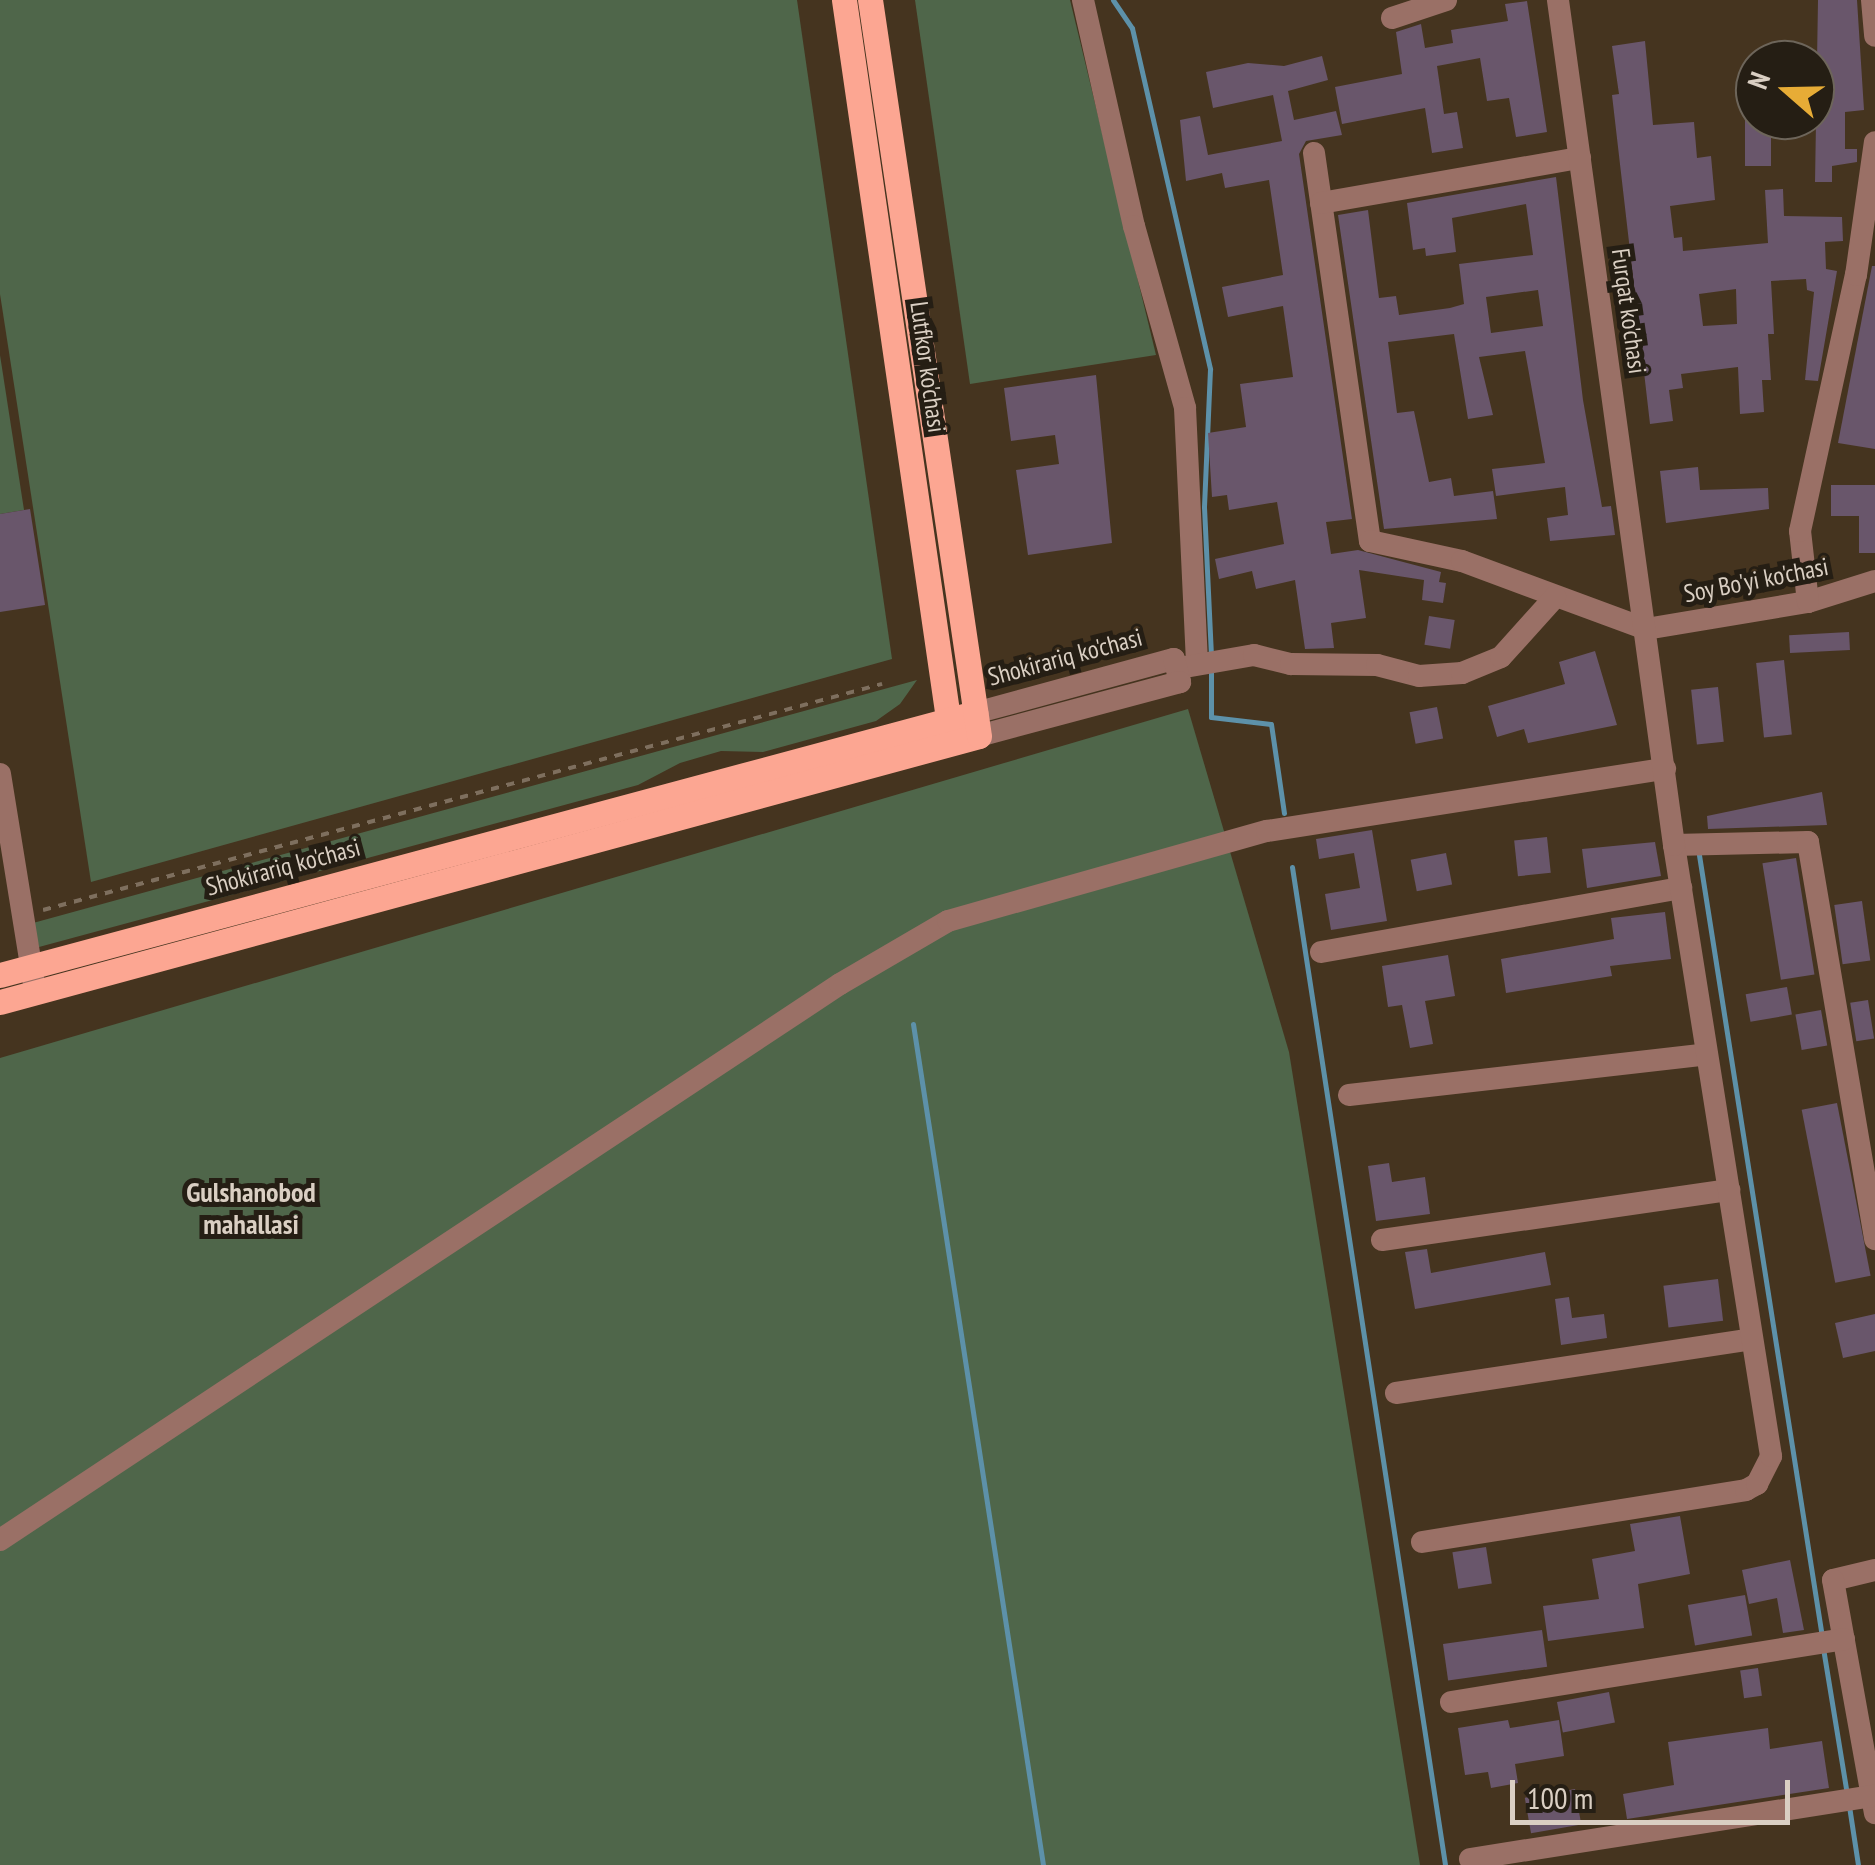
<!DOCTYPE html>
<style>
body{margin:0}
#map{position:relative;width:1875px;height:1865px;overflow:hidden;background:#45341f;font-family:"PT Sans Narrow",sans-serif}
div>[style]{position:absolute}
.green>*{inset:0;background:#4f664a}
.stream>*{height:5px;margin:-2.5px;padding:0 2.5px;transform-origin:2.5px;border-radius:2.5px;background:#5d91a9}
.building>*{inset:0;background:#69566b;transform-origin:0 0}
.path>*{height:4px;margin-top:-2px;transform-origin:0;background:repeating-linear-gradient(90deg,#7e6f5e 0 8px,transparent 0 16px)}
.minor>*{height:22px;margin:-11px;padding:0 11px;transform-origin:11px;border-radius:11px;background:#9a7066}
.major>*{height:25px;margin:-12.5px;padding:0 12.5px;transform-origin:12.5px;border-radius:12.5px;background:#fca692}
span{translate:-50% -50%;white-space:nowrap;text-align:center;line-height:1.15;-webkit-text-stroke:10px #251e14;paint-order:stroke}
.street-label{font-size:25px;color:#dacfc3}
.neighbourhood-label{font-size:28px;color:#dacfc3;font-weight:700}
.north{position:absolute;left:1735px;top:40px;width:100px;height:100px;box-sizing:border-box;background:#251e14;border:2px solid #6d655a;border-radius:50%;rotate:290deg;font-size:28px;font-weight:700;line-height:40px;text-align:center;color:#dacfc3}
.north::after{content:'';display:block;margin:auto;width:35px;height:45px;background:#e7ac36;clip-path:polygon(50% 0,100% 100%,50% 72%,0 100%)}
.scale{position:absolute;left:1510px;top:1780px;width:280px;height:45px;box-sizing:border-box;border:5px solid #dacfc3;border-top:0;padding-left:12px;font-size:30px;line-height:35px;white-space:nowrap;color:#dacfc3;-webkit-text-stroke:8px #251e14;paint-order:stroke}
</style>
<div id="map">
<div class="green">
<div style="clip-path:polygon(0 0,797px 0,892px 659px,91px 882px,0 294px)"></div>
<div style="clip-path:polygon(915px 0,1070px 0,1156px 355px,970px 384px)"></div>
<div style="clip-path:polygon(0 355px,24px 510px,0 514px)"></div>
<div style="clip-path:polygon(917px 680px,900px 704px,876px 721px,763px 752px,721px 751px,680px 763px,638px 785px,39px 947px,33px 923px)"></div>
<div style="clip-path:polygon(1188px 709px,1289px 1052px,1420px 1865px,0 1865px,0 1058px)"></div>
</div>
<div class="stream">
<div style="left:1113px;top:0;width:34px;rotate:56deg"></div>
<div style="left:1132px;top:28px;width:350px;rotate:77.1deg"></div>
<div style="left:1210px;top:369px;width:138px;rotate:92.5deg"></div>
<div style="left:1204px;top:507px;width:147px;rotate:87.3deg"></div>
<div style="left:1211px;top:670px;width:47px;rotate:90deg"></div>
<div style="left:1211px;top:717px;width:60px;rotate:6.7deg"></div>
<div style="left:1271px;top:724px;width:90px;rotate:81.7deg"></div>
<div style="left:1699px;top:855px;width:792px;rotate:81.06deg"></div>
<div style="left:1292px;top:867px;width:1010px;rotate:81.28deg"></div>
<div style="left:913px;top:1024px;width:851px;rotate:81.21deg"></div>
<div style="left:1823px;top:1648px;width:149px;rotate:80.7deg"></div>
<div style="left:1849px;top:1806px;width:60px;rotate:81.3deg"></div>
</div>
<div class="building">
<div style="clip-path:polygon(1818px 0,1857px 0,1864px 110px,1845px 112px,1845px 149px,1857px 149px,1857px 162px,1832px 166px,1832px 182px,1815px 182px)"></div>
<div style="clip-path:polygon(1527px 1px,1547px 132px,1516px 137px,1509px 98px,1487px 101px,1480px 58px,1437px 66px,1444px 114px,1457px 112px,1463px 148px,1432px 153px,1425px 108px,1342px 124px,1335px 87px,1402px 74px,1396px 32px,1421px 24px,1425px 48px,1453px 43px,1451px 30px,1508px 21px,1505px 4px)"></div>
<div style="clip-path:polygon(evenodd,1645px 41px,1653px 125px,1694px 122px,1697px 158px,1711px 156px,1715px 200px,1670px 206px,1674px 238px,1682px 237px,1683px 251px,1768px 243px,1765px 190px,1783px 189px,1784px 216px,1842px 217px,1843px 241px,1825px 242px,1826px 269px,1837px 271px,1818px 381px,1805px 380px,1814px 292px,1807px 290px,1806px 279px,1771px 281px,1774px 334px,1768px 334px,1771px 380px,1762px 380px,1764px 412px,1740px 414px,1738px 367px,1681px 374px,1683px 388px,1669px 390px,1673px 421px,1650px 424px,1612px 95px,1619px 94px,1612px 46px,1645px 41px,1736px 289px,1737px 324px,1703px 326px,1699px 294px,1736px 289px)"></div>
<div style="clip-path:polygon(1322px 56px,1328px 80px,1288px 91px,1294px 120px,1336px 111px,1342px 135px,1306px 141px,1299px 154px,1352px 519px,1326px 522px,1331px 554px,1358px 550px,1441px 572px,1439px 582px,1446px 583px,1443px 603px,1422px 600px,1424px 580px,1359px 570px,1366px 618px,1331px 623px,1334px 648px,1305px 649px,1295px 580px,1256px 589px,1252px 571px,1219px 579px,1215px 559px,1284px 544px,1277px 502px,1229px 510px,1227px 495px,1212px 497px,1208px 433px,1246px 427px,1240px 384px,1293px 377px,1283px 306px,1228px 317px,1222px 287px,1283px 275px,1269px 180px,1225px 188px,1222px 173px,1186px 181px,1180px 120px,1200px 116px,1208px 155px,1282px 141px,1273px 95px,1213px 108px,1206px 72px,1248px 63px,1284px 66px)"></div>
<div style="left:1745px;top:120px;width:26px;height:46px"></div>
<div style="clip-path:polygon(evenodd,1556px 177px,1583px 400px,1602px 507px,1611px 506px,1615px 535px,1550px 541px,1547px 518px,1568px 515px,1565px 487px,1496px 496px,1492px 469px,1545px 463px,1525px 351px,1479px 357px,1493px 415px,1468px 419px,1454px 334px,1388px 342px,1397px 413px,1414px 411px,1429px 482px,1451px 478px,1454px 496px,1493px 491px,1497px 519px,1384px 529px,1338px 215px,1368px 210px,1379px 298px,1396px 296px,1399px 315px,1450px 308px,1464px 304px,1459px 264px,1533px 255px,1526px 204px,1452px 218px,1456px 252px,1426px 256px,1425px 248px,1413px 250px,1407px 203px,1556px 177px,1538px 290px,1543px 326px,1491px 333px,1486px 297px,1538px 290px)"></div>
<div style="clip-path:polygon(1872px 266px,1875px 266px,1875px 449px,1838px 443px)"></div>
<div style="clip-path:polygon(1096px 375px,1112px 543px,1028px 555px,1016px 470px,1059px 464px,1055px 435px,1011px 441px,1004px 388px)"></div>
<div style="clip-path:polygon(1698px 467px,1700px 490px,1768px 488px,1769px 509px,1666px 523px,1660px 471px)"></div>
<div style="clip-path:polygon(1831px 485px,1875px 485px,1875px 553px,1859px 553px,1859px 516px,1831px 516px)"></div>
<div style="clip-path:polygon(30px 509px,45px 605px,0 612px,0 514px)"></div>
<div style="left:1429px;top:616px;width:26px;height:29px;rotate:9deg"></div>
<div style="left:1849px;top:632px;width:18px;height:60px;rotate:87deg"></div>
<div style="clip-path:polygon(1595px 651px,1617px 725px,1528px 743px,1524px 729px,1497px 737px,1488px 706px,1565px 684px,1559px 662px)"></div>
<div style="left:1784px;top:660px;width:75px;height:28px;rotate:84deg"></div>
<div style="left:1718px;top:687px;width:55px;height:27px;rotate:84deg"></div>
<div style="left:1437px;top:707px;width:32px;height:28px;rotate:79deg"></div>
<div style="clip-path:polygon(1822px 792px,1827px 825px,1708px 829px,1707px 816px)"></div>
<div style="clip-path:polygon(1372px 830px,1387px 921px,1331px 930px,1325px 894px,1360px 888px,1354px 853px,1319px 859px,1316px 839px)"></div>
<div style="left:1547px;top:837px;width:36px;height:33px;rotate:84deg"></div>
<div style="clip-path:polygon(1655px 842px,1661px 876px,1587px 888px,1582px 849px)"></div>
<div style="left:1446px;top:853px;width:32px;height:36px;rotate:79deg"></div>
<div style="left:1796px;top:858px;width:118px;height:34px;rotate:81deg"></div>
<div style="left:1862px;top:901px;width:60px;height:28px;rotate:82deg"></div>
<div style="clip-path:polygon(1665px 912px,1671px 959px,1610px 966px,1612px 976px,1506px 993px,1501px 959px,1614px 939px,1611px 918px)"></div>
<div style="clip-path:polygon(1448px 955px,1455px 996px,1425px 1001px,1433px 1044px,1410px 1048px,1402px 1005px,1388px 1007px,1382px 966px)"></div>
<div style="left:1787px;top:987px;width:28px;height:42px;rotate:80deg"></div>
<div style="left:1868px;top:1000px;width:39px;height:18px;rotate:81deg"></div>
<div style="left:1821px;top:1010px;width:36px;height:26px;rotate:80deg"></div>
<div style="left:1837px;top:1103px;width:176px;height:36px;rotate:79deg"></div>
<div style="clip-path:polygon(1389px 1163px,1392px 1182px,1425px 1177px,1430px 1214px,1376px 1221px,1368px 1166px)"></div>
<div style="clip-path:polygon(1427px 1249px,1431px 1273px,1545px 1252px,1551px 1285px,1415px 1309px,1405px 1252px)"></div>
<div style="left:1718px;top:1279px;width:42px;height:55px;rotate:83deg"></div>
<div style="clip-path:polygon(1569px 1297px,1572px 1318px,1604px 1314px,1607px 1338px,1561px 1345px,1555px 1299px)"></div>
<div style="clip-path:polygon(1875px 1314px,1875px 1351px,1843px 1358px,1835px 1323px)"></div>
<div style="clip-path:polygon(1680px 1516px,1690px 1574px,1638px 1584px,1644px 1628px,1548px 1641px,1543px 1606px,1599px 1599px,1592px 1559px,1635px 1551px,1630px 1524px)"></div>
<div style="left:1486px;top:1547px;width:37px;height:34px;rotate:81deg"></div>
<div style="clip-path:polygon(1790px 1560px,1804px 1630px,1783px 1633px,1777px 1598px,1749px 1604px,1742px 1570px)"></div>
<div style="left:1745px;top:1595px;width:41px;height:58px;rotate:80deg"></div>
<div style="left:1542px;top:1630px;width:37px;height:100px;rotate:82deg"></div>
<div style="left:1758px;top:1668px;width:28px;height:18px;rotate:82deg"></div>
<div style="left:1609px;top:1692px;width:31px;height:53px;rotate:79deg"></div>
<div style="clip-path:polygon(1508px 1720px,1510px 1728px,1559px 1720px,1564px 1756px,1515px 1764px,1518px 1783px,1491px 1788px,1488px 1772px,1465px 1775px,1458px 1728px)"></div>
<div style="clip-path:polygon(1768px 1728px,1770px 1749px,1822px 1741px,1829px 1788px,1627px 1819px,1623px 1794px,1674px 1785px,1668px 1742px)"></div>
<div style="left:1575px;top:1789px;width:36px;height:51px;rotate:80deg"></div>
</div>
<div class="path">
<div style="left:43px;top:910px;width:869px;rotate:-15.08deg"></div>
</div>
<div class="minor">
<div style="left:1083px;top:0;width:232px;rotate:77.3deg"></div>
<div style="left:1134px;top:226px;width:189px;rotate:74.3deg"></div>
<div style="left:1185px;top:408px;width:256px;rotate:87.3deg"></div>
<div style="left:1872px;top:0;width:36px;rotate:85deg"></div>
<div style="left:1392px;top:18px;width:57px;rotate:-18.4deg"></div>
<div style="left:1314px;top:153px;width:392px;rotate:81.8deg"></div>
<div style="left:1370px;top:541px;width:94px;rotate:12.3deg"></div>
<div style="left:1462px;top:561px;width:196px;rotate:20.3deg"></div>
<div style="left:1646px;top:629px;width:164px;rotate:-9.5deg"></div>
<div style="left:1808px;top:602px;width:70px;rotate:-17.4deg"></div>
<div style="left:1321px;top:203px;width:263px;rotate:-9.9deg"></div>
<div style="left:1808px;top:602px;width:71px;rotate:-96.4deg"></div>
<div style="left:1800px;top:531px;width:262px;rotate:-77.7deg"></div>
<div style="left:1856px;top:275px;width:134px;rotate:-81.9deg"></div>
<div style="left:1185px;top:667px;width:70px;rotate:-9.9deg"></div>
<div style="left:1254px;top:655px;width:38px;rotate:14deg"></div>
<div style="left:1291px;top:664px;width:86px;rotate:0.7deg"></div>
<div style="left:1377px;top:665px;width:43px;rotate:14.7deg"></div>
<div style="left:1419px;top:676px;width:43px;rotate:-4deg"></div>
<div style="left:1462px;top:673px;width:42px;rotate:-22.3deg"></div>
<div style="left:1501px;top:657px;width:81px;rotate:-48deg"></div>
<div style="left:975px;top:713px;width:206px;rotate:-15.2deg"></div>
<div style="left:1174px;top:659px;width:24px;rotate:75deg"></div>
<div style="left:1180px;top:682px;width:208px;rotate:165deg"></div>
<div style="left:0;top:774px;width:213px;rotate:80.8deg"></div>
<div style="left:1674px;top:845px;width:134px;rotate:-1.3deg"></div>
<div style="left:1808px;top:842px;width:403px;rotate:80.4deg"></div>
<div style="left:1321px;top:952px;width:366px;rotate:-10.1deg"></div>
<div style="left:1349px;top:1095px;width:360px;rotate:-6.5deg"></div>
<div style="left:1382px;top:1240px;width:351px;rotate:-8.2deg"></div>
<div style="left:1396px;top:1393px;width:360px;rotate:-8.6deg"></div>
<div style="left:0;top:1540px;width:1007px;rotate:-33.5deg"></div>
<div style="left:840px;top:984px;width:125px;rotate:-30.3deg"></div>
<div style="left:948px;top:921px;width:331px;rotate:-15.8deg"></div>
<div style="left:1267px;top:831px;width:403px;rotate:-8.9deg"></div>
<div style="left:1422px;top:1542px;width:328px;rotate:-9.1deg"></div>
<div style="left:1746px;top:1490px;width:13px;rotate:-29deg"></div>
<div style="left:1757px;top:1484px;width:31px;rotate:-63deg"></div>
<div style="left:1771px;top:1456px;width:619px;rotate:-99.02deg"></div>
<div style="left:1674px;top:845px;width:853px;rotate:-97.82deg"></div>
<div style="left:1875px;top:1570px;width:43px;rotate:166.6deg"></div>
<div style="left:1833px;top:1580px;width:237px;rotate:79.8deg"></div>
<div style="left:1451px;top:1702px;width:398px;rotate:-9.1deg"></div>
<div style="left:1470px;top:1859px;width:408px;rotate:-8.9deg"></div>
</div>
<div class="major">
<div style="left:844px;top:0;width:740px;rotate:81.76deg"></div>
<div style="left:0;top:975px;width:1010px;rotate:-15.04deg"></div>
<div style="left:0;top:1002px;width:1014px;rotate:-15.2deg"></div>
<div style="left:979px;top:736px;width:744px;rotate:-98.42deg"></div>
</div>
<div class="street-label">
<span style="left:1629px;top:311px;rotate:82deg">Furqat ko'chasi</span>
<span style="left:928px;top:367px;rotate:82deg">Lutfkor ko'chasi</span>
<span style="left:1756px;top:580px;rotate:-11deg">Soy Bo'yi ko'chasi</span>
<span style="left:1065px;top:657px;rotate:-15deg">Shokirariq ko'chasi</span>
<span style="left:283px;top:867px;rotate:-15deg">Shokirariq ko'chasi</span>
</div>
<div class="neighbourhood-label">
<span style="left:251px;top:1208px">Gulshanobod<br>mahallasi</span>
</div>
<div class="north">N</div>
<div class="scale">100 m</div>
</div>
